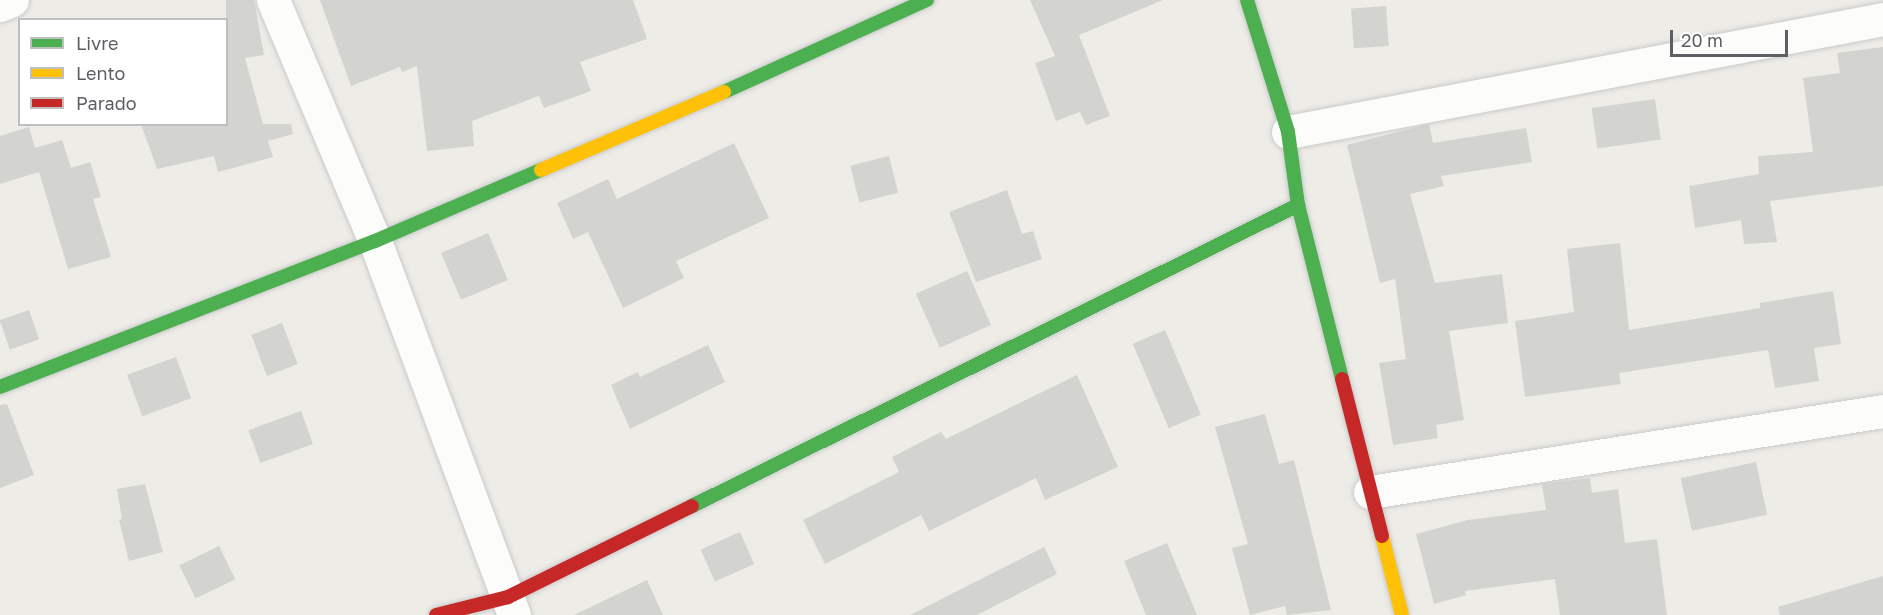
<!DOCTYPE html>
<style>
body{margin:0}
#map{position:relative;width:1883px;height:615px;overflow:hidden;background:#edece7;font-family:"Golos Text",sans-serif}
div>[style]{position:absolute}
.building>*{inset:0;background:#d3d3d0;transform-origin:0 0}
.roads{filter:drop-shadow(0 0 2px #cacaca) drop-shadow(0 0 2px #cacaca)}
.street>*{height:33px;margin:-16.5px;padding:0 16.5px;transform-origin:16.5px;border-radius:16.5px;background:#fcfcfb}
.fast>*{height:14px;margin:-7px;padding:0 7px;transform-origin:7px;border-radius:7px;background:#4caf50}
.slow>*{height:14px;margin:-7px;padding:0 7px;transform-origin:7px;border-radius:7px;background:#ffc107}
.jam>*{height:14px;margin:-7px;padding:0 7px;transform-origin:7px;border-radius:7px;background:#c62828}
span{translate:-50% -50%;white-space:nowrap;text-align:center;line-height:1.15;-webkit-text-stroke:4.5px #fff;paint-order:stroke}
.legend{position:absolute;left:18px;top:18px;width:210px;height:108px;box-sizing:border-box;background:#fff;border:2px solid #bebfc1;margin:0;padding:8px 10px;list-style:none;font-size:18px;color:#5d5f65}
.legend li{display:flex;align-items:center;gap:12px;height:30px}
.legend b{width:30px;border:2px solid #bebfc1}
.scale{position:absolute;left:1670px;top:30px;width:118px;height:27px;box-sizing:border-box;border:3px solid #5d5f65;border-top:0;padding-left:8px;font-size:18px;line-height:21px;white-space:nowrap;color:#5d5f65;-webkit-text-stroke:4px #fff;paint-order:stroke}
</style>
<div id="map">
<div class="building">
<div style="clip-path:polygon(226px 0,254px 0,264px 55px,245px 58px,263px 124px,291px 124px,293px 134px,268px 141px,273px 157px,218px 172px,214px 156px,157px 169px,141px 124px,226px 124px)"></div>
<div style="clip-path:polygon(320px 0,633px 0,647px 39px,580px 62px,591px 91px,544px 108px,539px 96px,472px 121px,474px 146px,427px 151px,417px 66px,402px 72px,400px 67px,351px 86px)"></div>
<div style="clip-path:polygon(1030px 0,1163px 0,1079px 35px,1110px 116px,1086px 125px,1080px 112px,1056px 121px,1035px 63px,1055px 56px)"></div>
<div style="left:1386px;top:6px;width:40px;height:35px;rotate:86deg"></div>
<div style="clip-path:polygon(1883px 47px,1883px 186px,1770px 201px,1777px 242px,1744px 244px,1741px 220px,1695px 228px,1689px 186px,1759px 174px,1758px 156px,1813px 152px,1803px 78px,1840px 73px,1837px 53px)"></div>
<div style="left:1655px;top:99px;width:41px;height:64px;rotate:82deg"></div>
<div style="clip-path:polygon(1429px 124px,1433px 143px,1526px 128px,1532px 162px,1441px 176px,1444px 186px,1410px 194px,1435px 283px,1502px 274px,1508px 323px,1449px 331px,1464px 420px,1436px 425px,1438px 438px,1393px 445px,1379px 363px,1406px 359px,1395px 279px,1380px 283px,1347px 145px)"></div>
<div style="clip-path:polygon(29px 127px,35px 148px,62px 140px,71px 168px,90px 162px,101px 197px,93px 199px,111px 257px,68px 269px,39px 172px,0 184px,0 136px)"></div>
<div style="clip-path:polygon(734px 143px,769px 218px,676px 261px,684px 278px,623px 308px,588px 232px,573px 239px,557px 203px,608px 179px,617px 199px)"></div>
<div style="left:889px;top:156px;width:38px;height:40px;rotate:76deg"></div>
<div style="clip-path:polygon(1007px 190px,1022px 234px,1033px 231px,1042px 259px,976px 282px,949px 212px)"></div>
<div style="left:488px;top:233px;width:51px;height:51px;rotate:67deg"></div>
<div style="clip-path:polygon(1620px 243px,1629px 330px,1760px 308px,1760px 303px,1833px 291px,1841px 344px,1814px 348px,1819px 381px,1775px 388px,1768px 350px,1619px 373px,1621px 384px,1525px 397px,1515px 321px,1574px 312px,1567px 249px)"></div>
<div style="left:967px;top:271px;width:59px;height:56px;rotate:66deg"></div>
<div style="left:29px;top:310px;width:31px;height:31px;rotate:71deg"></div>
<div style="left:282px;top:323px;width:44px;height:33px;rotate:69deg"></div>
<div style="left:1165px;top:330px;width:92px;height:35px;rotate:67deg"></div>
<div style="clip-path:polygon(708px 345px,725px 382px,630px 429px,611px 385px,638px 372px,640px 377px)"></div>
<div style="left:176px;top:357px;width:44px;height:52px;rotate:70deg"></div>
<div style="clip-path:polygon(1077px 375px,1118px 467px,1045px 500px,1036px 478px,929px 531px,921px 515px,825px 564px,803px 520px,899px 472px,892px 457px,941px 432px,946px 439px)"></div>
<div style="clip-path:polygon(7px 404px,34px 475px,0 488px,0 405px)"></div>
<div style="left:301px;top:411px;width:35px;height:56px;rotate:70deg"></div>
<div style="clip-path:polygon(1265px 414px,1279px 464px,1294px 460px,1331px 610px,1287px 615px,1285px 606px,1250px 615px,1232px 548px,1248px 544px,1215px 427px)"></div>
<div style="left:1756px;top:462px;width:54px;height:77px;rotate:78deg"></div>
<div style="clip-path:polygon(1590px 478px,1592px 493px,1618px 489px,1625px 543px,1657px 539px,1667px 615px,1560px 615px,1555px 579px,1465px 591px,1466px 595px,1434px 604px,1416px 534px,1468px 520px,1546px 510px,1542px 484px)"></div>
<div style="clip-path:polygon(145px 484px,163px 552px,129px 561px,119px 520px,122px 519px,117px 489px)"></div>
<div style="left:740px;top:532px;width:35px;height:43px;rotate:66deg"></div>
<div style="clip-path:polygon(1167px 543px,1197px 615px,1146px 615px,1124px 561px)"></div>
<div style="left:219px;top:546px;width:37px;height:44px;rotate:64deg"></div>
<div style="clip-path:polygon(1044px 547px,1057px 574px,977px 615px,910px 615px)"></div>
<div style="clip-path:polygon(1883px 576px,1883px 615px,1780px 615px,1778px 607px)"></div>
<div style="clip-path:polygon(647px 580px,663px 615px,574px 615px)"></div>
</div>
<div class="roads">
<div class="street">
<div style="left:273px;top:0;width:262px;rotate:67.1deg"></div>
<div style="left:375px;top:241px;width:399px;rotate:69.6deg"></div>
<div style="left:0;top:5px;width:13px;rotate:-23deg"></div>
<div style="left:1288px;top:132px;width:606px;rotate:-10.75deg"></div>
<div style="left:1370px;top:492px;width:519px;rotate:-8.97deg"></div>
</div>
<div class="fast">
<div style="left:1247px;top:0;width:138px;rotate:72.7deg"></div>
<div style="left:1288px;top:132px;width:74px;rotate:82.2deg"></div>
<div style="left:1298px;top:205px;width:179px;rotate:75.8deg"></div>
<div style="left:724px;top:92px;width:223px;rotate:-24.4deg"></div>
<div style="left:0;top:387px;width:402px;rotate:-21.3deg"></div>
<div style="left:375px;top:241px;width:181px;rotate:-23.2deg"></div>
<div style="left:692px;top:506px;width:677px;rotate:-26.41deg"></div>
</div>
<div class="slow">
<div style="left:541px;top:170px;width:199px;rotate:-23.1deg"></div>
<div style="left:1382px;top:536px;width:81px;rotate:75.8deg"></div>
</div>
<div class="jam">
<div style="left:1342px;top:379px;width:162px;rotate:75.7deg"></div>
<div style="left:436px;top:615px;width:74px;rotate:-14deg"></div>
<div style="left:508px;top:597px;width:205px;rotate:-26.3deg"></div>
</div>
</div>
<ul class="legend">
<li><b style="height:8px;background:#4caf50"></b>Livre</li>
<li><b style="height:8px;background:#ffc107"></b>Lento</li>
<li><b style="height:8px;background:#c62828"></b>Parado</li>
</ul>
<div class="scale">20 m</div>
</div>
